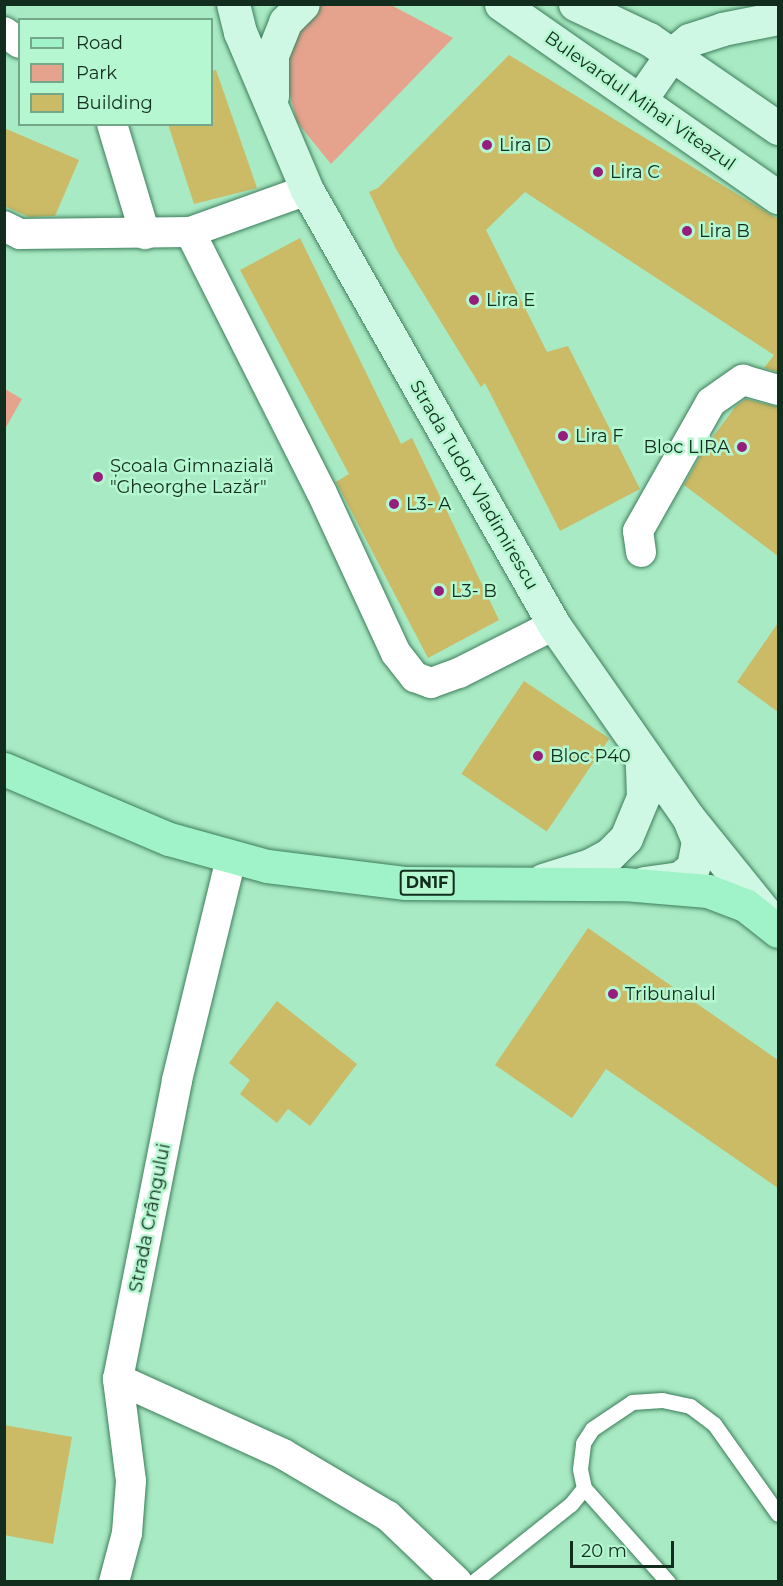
<!DOCTYPE html>
<meta charset="utf-8">
<style>
body{margin:0}
#map{position:relative;width:783px;height:1586px;overflow:hidden;background:#a8eac3;font-family:Montserrat,sans-serif}
div>[style]{position:absolute}
.green>*{inset:0;background:#e5a28d}
.building>*{inset:0;background:#cbba66;transform-origin:0 0}
.roads{filter:drop-shadow(0 0 2px #3e7e5c) drop-shadow(0 0 2px #3e7e5c)}
.lane>*{height:15px;margin:-7.5px;padding:0 7.5px;transform-origin:7.5px;border-radius:7.5px;background:#fff}
.street>*{height:30px;margin:-15px;padding:0 15px;transform-origin:15px;border-radius:15px;background:#fff}
.secondary>*{height:33px;margin:-16.5px;padding:0 16.5px;transform-origin:16.5px;border-radius:16.5px;background:#cff8e4}
.primary>*{height:33px;margin:-16.5px;padding:0 16.5px;transform-origin:16.5px;border-radius:16.5px;background:#a0f2c8}
.dots>*{width:16px;height:16px;translate:-50% -50%;box-sizing:border-box;border:3px solid #b5f7d0;border-radius:50%}
span{translate:-50% -50%;white-space:nowrap;text-align:center;line-height:1.15;-webkit-text-stroke:5px #b5f7d0;paint-order:stroke}
.shield-label span{padding:2px 4px;background:#b5f7d0;border:2px solid;border-radius:4px;-webkit-text-stroke-width:0}
.shield-label{font-size:16px;color:#122d1e;font-weight:700}
.street-label{font-size:18px;color:#122d1e}
.poi-label{font-size:18px;color:#122d1e}
.left{translate:0 -50%;text-align:left}
.right{translate:-100% -50%;text-align:right}
.frame{position:absolute;inset:0;border:6px solid #122d1e;pointer-events:none}
.legend{position:absolute;left:18px;top:18px;width:195px;height:108px;box-sizing:border-box;background:#b5f7d0;border:2px solid #74a689;margin:0;padding:8px 10px;list-style:none;font-size:18px;color:#122d1e}
.legend li{display:flex;align-items:center;gap:12px;height:30px}
.legend b{width:30px;border:2px solid #74a689}
.scale{position:absolute;left:570px;top:1541px;width:104px;height:27px;box-sizing:border-box;border:3px solid #122d1e;border-top:0;padding-left:8px;font-size:18px;line-height:21px;white-space:nowrap;color:#122d1e;-webkit-text-stroke:4px #b5f7d0;paint-order:stroke}
</style>
<div id="map">
<div class="green">
<div style="clip-path:polygon(318px 5px,391px 5px,453px 38px,331px 164px,297px 122px,283px 69px,303px 22px)"></div>
<div style="clip-path:polygon(5px 389px,22px 399px,5px 429px)"></div>
</div>
<div class="building">
<div style="clip-path:polygon(509px 55px,778px 219px,778px 372px,764px 368px,774px 355px,525px 192px,486px 230px,547px 352px,568px 346px,640px 489px,560px 531px,485px 383px,481px 387px,396px 249px,369px 192px,378px 188px)"></div>
<div style="clip-path:polygon(216px 70px,257px 188px,194px 204px,168px 124px,212px 124px,212px 71px)"></div>
<div style="clip-path:polygon(4px 128px,79px 160px,55px 216px,29px 217px,4px 206px)"></div>
<div style="clip-path:polygon(300px 238px,401px 444px,412px 438px,499px 620px,428px 658px,336px 482px,349px 474px,240px 270px)"></div>
<div style="clip-path:polygon(746px 399px,778px 407px,778px 556px,684px 485px,706px 446px,736px 406px)"></div>
<div style="clip-path:polygon(778px 623px,778px 712px,737px 682px)"></div>
<div style="left:524px;top:681px;width:103px;height:112px;rotate:34deg"></div>
<div style="clip-path:polygon(588px 928px,778px 1060px,778px 1188px,606px 1069px,572px 1118px,495px 1065px)"></div>
<div style="clip-path:polygon(277px 1001px,357px 1064px,310px 1126px,288px 1109px,277px 1123px,240px 1094px,250px 1080px,229px 1063px)"></div>
<div style="clip-path:polygon(4px 1425px,72px 1437px,53px 1544px,4px 1535px)"></div>
</div>
<div class="roads">
<div class="lane">
<div style="left:584px;top:1488px;width:126px;rotate:48.2deg"></div>
<div style="left:473px;top:1582px;width:125px;rotate:-38.5deg"></div>
<div style="left:571px;top:1504px;width:21px;rotate:-51deg"></div>
<div style="left:584px;top:1488px;width:19px;rotate:-102deg"></div>
<div style="left:580px;top:1469px;width:26px;rotate:-83deg"></div>
<div style="left:583px;top:1443px;width:17px;rotate:-57deg"></div>
<div style="left:592px;top:1429px;width:48px;rotate:-34deg"></div>
<div style="left:632px;top:1402px;width:30px;rotate:-4deg"></div>
<div style="left:662px;top:1400px;width:29px;rotate:12deg"></div>
<div style="left:690px;top:1406px;width:30px;rotate:37deg"></div>
<div style="left:714px;top:1424px;width:110px;rotate:54.6deg"></div>
</div>
<div class="street">
<div style="left:4px;top:32px;width:19px;rotate:35deg"></div>
<div style="left:112px;top:124px;width:115px;rotate:73.3deg"></div>
<div style="left:4px;top:226px;width:18px;rotate:27deg"></div>
<div style="left:20px;top:234px;width:170px;rotate:-0.7deg"></div>
<div style="left:190px;top:232px;width:124px;rotate:-19.7deg"></div>
<div style="left:190px;top:232px;width:290px;rotate:63.2deg"></div>
<div style="left:321px;top:491px;width:179px;rotate:65.2deg"></div>
<div style="left:396px;top:653px;width:31px;rotate:52deg"></div>
<div style="left:415px;top:677px;width:17px;rotate:21deg"></div>
<div style="left:431px;top:683px;width:30px;rotate:-20deg"></div>
<div style="left:459px;top:673px;width:106px;rotate:-26.8deg"></div>
<div style="left:641px;top:552px;width:21px;rotate:-98deg"></div>
<div style="left:638px;top:531px;width:148px;rotate:-60.5deg"></div>
<div style="left:711px;top:402px;width:39px;rotate:-35deg"></div>
<div style="left:743px;top:380px;width:36px;rotate:16deg"></div>
<div style="left:118px;top:1379px;width:181px;rotate:24.4deg"></div>
<div style="left:283px;top:1454px;width:122px;rotate:30.6deg"></div>
<div style="left:388px;top:1516px;width:95px;rotate:43.7deg"></div>
<div style="left:114px;top:1582px;width:51px;rotate:-75.1deg"></div>
<div style="left:127px;top:1533px;width:52px;rotate:-85.6deg"></div>
<div style="left:131px;top:1481px;width:103px;rotate:-97.3deg"></div>
<div style="left:118px;top:1379px;width:305px;rotate:-78.8deg"></div>
<div style="left:177px;top:1080px;width:228px;rotate:-76.3deg"></div>
</div>
<div class="secondary">
<div style="left:233px;top:4px;width:29px;rotate:76deg"></div>
<div style="left:240px;top:32px;width:172px;rotate:67deg"></div>
<div style="left:307px;top:190px;width:500px;rotate:60.41deg"></div>
<div style="left:554px;top:625px;width:234px;rotate:55.1deg"></div>
<div style="left:688px;top:817px;width:134px;rotate:51.1deg"></div>
<div style="left:501px;top:4px;width:338px;rotate:34.9deg"></div>
<div style="left:575px;top:4px;width:82px;rotate:25.3deg"></div>
<div style="left:649px;top:39px;width:157px;rotate:34.6deg"></div>
<div style="left:272px;top:96px;width:41px;rotate:-90deg"></div>
<div style="left:272px;top:55px;width:35px;rotate:-68deg"></div>
<div style="left:285px;top:22px;width:25px;rotate:-45deg"></div>
<div style="left:640px;top:100px;width:56px;rotate:-55.2deg"></div>
<div style="left:672px;top:54px;width:22px;rotate:-39deg"></div>
<div style="left:689px;top:40px;width:35px;rotate:-18deg"></div>
<div style="left:722px;top:29px;width:57px;rotate:-11.1deg"></div>
<div style="left:543px;top:880px;width:49px;rotate:-17.7deg"></div>
<div style="left:590px;top:865px;width:21px;rotate:-28deg"></div>
<div style="left:609px;top:855px;width:24px;rotate:-45deg"></div>
<div style="left:626px;top:838px;width:44px;rotate:-67.5deg"></div>
<div style="left:643px;top:797px;width:35px;rotate:-92deg"></div>
<div style="left:642px;top:762px;width:14px;rotate:-111deg"></div>
<div style="left:644px;top:883px;width:36px;rotate:-8deg"></div>
<div style="left:680px;top:878px;width:17px;rotate:-40deg"></div>
<div style="left:693px;top:867px;width:26px;rotate:-79deg"></div>
<div style="left:698px;top:841px;width:24px;rotate:-112deg"></div>
</div>
<div class="primary">
<div style="left:4px;top:769px;width:179px;rotate:23deg"></div>
<div style="left:169px;top:839px;width:102px;rotate:15.4deg"></div>
<div style="left:267px;top:866px;width:140px;rotate:7deg"></div>
<div style="left:406px;top:883px;width:218px;rotate:0.3deg"></div>
<div style="left:624px;top:884px;width:84px;rotate:4.8deg"></div>
<div style="left:708px;top:891px;width:40px;rotate:21deg"></div>
<div style="left:745px;top:905px;width:42px;rotate:38.2deg"></div>
</div>
</div>
<div class="dots">
<div style="left:487px;top:145px;background:#951f7c"></div>
<div style="left:598px;top:172px;background:#951f7c"></div>
<div style="left:687px;top:231px;background:#951f7c"></div>
<div style="left:474px;top:300px;background:#951f7c"></div>
<div style="left:563px;top:436px;background:#951f7c"></div>
<div style="left:742px;top:447px;background:#951f7c"></div>
<div style="left:98px;top:477px;background:#951f7c"></div>
<div style="left:394px;top:504px;background:#951f7c"></div>
<div style="left:439px;top:591px;background:#951f7c"></div>
<div style="left:538px;top:756px;background:#951f7c"></div>
<div style="left:613px;top:994px;background:#951f7c"></div>
</div>
<div class="shield-label">
<span style="left:427px;top:883px">DN1F</span>
</div>
<div class="street-label">
<span style="left:640px;top:101px;rotate:35deg">Bulevardul Mihai Viteazul</span>
<span style="left:474px;top:485px;rotate:60deg">Strada Tudor Vladimirescu</span>
<span style="left:150px;top:1218px;rotate:-79deg">Strada Crângului</span>
</div>
<div class="poi-label">
<span class="left" style="left:499px;top:145px">Lira D</span>
<span class="left" style="left:610px;top:172px">Lira C</span>
<span class="left" style="left:699px;top:231px">Lira B</span>
<span class="left" style="left:486px;top:300px">Lira E</span>
<span class="left" style="left:575px;top:436px">Lira F</span>
<span class="right" style="left:730px;top:447px">Bloc LIRA</span>
<span class="left" style="left:110px;top:477px">Școala Gimnazială<br>"Gheorghe Lazăr"</span>
<span class="left" style="left:406px;top:504px">L3- A</span>
<span class="left" style="left:451px;top:591px">L3- B</span>
<span class="left" style="left:550px;top:756px">Bloc P40</span>
<span class="left" style="left:625px;top:994px">Tribunalul</span>
</div>
<div class="frame"></div>
<ul class="legend">
<li><b style="height:8px;background:#a0f2c8"></b>Road</li>
<li><b style="height:16px;background:#e5a28d"></b>Park</li>
<li><b style="height:16px;background:#cbba66"></b>Building</li>
</ul>
<div class="scale">20 m</div>
</div>
